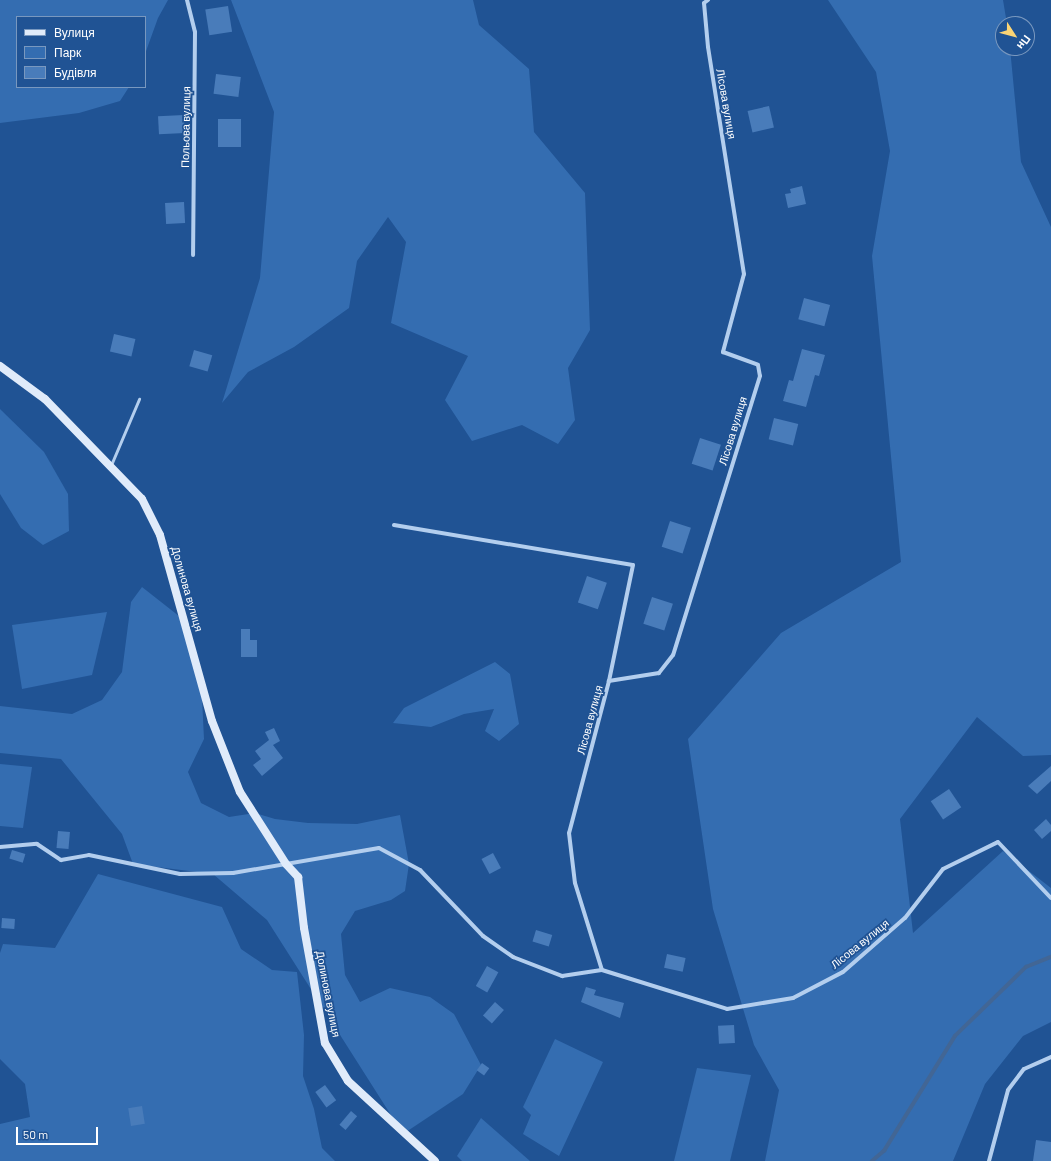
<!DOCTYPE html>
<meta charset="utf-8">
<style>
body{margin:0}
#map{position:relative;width:1051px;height:1161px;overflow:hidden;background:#205394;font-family:Barlow,sans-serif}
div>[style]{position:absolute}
.green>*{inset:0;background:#346db1}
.stream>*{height:3.5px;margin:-1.75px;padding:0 1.75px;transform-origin:1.75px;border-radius:1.75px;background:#426695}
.building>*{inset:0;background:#497cba;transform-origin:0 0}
.lane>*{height:3px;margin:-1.5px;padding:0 1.5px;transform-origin:1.5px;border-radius:1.5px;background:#b3ceee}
.street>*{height:4px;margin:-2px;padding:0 2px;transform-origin:2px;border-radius:2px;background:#b3ceee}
.secondary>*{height:8px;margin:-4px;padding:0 4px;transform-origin:4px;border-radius:4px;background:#e0ebfa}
span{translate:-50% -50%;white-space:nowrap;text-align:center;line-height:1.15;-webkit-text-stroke:3.5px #205394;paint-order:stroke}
.street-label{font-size:11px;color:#fff}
.legend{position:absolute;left:16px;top:16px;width:130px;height:72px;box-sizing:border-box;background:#205394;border:1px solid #7998bf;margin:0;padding:5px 7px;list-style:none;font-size:12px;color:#fff}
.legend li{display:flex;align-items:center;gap:8px;height:20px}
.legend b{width:20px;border:1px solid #7998bf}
.north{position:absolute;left:995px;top:16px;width:40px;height:40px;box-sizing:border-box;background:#205394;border:1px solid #7998bf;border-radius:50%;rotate:126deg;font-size:11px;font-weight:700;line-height:16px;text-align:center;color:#fff}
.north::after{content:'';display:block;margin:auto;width:14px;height:18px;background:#fbd475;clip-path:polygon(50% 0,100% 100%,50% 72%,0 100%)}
.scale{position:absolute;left:16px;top:1127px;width:82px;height:18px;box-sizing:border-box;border:2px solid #fff;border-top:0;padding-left:5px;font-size:12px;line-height:14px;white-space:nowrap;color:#fff;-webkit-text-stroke:3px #205394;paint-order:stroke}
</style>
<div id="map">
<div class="green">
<div style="clip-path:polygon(0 0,168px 0,158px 18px,145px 54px,145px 17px,17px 17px,17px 87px,129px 87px,120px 101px,79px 113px,0 123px)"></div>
<div style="clip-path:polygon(231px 0,473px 0,479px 25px,529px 69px,534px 132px,585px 193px,590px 330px,568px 368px,575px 420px,558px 444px,522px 425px,472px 441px,445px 400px,468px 356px,391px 323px,406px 242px,388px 217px,357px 261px,349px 308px,294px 347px,248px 372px,222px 403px,260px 278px,274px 112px)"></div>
<div style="clip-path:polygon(828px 0,1003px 0,1007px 24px,1003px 24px,1003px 48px,1010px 48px,1021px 162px,1051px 227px,1051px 755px,1023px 756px,977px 717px,900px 819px,913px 933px,1003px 851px,1051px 888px,1051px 1022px,1023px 1036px,985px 1084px,953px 1161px,765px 1161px,779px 1090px,754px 1045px,713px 909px,688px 739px,781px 633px,901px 562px,872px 256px,890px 151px,876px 72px)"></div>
<div style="clip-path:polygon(0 409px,44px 452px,68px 494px,69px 531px,43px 545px,21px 528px,0 494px)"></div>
<div style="clip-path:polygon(142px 587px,184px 620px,201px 677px,204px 739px,188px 772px,201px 803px,229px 817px,255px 813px,275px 819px,308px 823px,357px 824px,400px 815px,409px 864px,405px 891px,391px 900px,355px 911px,341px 934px,345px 975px,360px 1002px,390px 988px,430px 997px,454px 1014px,481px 1065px,463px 1094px,403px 1134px,267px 920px,213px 874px,133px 864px,122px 834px,61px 759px,0 753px,0 706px,72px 714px,102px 700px,122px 672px,131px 602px)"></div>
<div style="clip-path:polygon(107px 612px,92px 675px,22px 689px,12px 625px)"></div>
<div style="clip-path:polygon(495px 662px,510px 674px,519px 724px,499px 741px,485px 731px,494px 709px,464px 714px,431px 727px,393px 723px,404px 708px)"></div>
<div style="clip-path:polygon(0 764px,32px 767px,23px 828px,0 826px)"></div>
<div style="clip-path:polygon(98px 874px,222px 907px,241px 949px,272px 970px,297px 972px,304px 1035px,303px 1076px,314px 1109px,322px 1148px,335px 1161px,0 1161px,0 1124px,30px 1117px,25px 1084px,0 1059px,0 953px,3px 944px,55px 948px)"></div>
<div style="clip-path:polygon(555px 1039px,603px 1062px,559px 1156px,523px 1134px,531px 1115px,523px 1107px)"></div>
<div style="clip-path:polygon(697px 1068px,751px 1075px,730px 1161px,674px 1161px)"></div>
<div style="clip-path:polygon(481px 1118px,530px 1161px,462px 1161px,457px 1156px)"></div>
</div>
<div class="stream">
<div style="left:872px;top:1161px;width:16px;rotate:-40deg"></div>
<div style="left:884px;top:1151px;width:135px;rotate:-58.3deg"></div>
<div style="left:955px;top:1036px;width:99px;rotate:-44.2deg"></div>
<div style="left:1026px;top:967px;width:27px;rotate:-22deg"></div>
</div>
<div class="building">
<div style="left:228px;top:6px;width:26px;height:23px;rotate:81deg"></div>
<div style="left:216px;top:74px;width:25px;height:20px;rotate:7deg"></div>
<div style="left:769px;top:106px;width:22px;height:22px;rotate:77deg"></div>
<div style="left:184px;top:115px;width:18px;height:26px;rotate:87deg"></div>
<div style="left:241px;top:119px;width:28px;height:23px;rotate:90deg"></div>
<div style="clip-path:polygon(802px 186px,806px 204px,788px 208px,785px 194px,791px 193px,790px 189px)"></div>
<div style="left:184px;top:202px;width:21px;height:19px;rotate:87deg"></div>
<div style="left:804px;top:298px;width:27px;height:22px;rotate:15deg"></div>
<div style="left:114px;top:334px;width:22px;height:18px;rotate:13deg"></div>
<div style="clip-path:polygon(802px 349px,825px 355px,819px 376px,815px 375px,806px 407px,783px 401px,789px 380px,793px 381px)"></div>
<div style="left:194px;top:350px;width:19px;height:17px;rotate:16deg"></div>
<div style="left:774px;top:418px;width:25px;height:22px;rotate:14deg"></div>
<div style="left:700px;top:438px;width:22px;height:27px;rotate:18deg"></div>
<div style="left:670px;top:521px;width:22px;height:27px;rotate:18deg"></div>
<div style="left:587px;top:576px;width:21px;height:28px;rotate:19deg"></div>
<div style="left:652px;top:597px;width:22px;height:28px;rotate:18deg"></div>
<div style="clip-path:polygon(241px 629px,250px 629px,250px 640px,257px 640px,257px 657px,241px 657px)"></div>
<div style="clip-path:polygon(274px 728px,280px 741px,273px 745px,283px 758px,262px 776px,253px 765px,261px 759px,255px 751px,269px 740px,265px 732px)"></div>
<div style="clip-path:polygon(1051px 766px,1051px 781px,1037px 794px,1028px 786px)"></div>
<div style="left:949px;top:789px;width:22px;height:22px;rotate:56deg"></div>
<div style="clip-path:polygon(1046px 819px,1051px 825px,1051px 831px,1042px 839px,1034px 830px)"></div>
<div style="left:58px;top:831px;width:12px;height:17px;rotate:5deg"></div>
<div style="left:12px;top:850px;width:14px;height:9px;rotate:17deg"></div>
<div style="left:493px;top:853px;width:17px;height:13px;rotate:62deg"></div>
<div style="left:2px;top:918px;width:13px;height:10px;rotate:4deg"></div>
<div style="left:536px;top:930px;width:17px;height:12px;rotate:17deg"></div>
<div style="left:667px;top:954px;width:19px;height:14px;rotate:12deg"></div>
<div style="left:487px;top:966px;width:13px;height:23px;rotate:29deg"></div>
<div style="clip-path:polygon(586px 987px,596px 990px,594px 995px,624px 1003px,620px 1018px,581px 1002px)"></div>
<div style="left:495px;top:1002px;width:12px;height:18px;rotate:42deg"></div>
<div style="left:734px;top:1025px;width:18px;height:16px;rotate:87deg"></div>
<div style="left:482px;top:1063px;width:9px;height:9px;rotate:36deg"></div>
<div style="left:325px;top:1085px;width:19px;height:12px;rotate:54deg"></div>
<div style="left:142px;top:1106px;width:18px;height:14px;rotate:81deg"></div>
<div style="left:351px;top:1111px;width:8px;height:18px;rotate:40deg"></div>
<div style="clip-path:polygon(1036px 1140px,1051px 1142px,1051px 1161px,1033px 1161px)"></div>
</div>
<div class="lane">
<div style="left:111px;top:465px;width:72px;rotate:-67deg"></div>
</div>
<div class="street">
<div style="left:187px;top:0;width:33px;rotate:76deg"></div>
<div style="left:195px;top:32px;width:223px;rotate:90.5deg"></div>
<div style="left:708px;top:0;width:5px;rotate:143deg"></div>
<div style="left:704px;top:3px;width:44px;rotate:84.8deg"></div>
<div style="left:708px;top:47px;width:230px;rotate:81deg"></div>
<div style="left:744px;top:274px;width:81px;rotate:105.1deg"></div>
<div style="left:723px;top:352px;width:37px;rotate:20deg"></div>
<div style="left:758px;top:365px;width:11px;rotate:80deg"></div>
<div style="left:760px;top:376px;width:292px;rotate:107.3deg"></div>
<div style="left:673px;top:655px;width:23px;rotate:128deg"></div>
<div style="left:659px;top:673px;width:51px;rotate:170.9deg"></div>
<div style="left:609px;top:681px;width:157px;rotate:104.7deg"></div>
<div style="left:569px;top:833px;width:50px;rotate:83.2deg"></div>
<div style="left:575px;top:883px;width:91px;rotate:72.8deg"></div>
<div style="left:602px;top:970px;width:131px;rotate:17.3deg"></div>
<div style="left:727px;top:1009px;width:67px;rotate:-9.5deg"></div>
<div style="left:793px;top:998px;width:56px;rotate:-27.5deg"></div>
<div style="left:843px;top:972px;width:82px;rotate:-41.1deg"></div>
<div style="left:905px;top:918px;width:62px;rotate:-52.2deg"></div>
<div style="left:943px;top:869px;width:61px;rotate:-26.1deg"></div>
<div style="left:998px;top:842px;width:77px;rotate:46.6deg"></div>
<div style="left:394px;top:525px;width:242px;rotate:9.5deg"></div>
<div style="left:633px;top:565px;width:118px;rotate:101.7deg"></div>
<div style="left:0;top:847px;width:37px;rotate:-5deg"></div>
<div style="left:37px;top:844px;width:29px;rotate:34deg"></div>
<div style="left:61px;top:860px;width:28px;rotate:-10deg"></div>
<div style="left:89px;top:855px;width:93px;rotate:11.8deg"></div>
<div style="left:180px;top:874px;width:53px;rotate:-1.1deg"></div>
<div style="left:233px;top:873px;width:148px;rotate:-9.7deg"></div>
<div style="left:379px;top:848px;width:47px;rotate:28.2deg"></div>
<div style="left:420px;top:870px;width:91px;rotate:46.3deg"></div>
<div style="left:483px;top:936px;width:37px;rotate:35deg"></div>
<div style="left:513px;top:957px;width:53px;rotate:21.2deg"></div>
<div style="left:562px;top:976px;width:40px;rotate:-8.5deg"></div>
<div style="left:989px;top:1161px;width:73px;rotate:-75deg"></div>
<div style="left:1008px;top:1090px;width:26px;rotate:-53deg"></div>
<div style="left:1024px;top:1069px;width:30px;rotate:-24deg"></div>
</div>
<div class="secondary">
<div style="left:0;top:366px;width:56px;rotate:36.3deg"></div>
<div style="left:45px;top:399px;width:139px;rotate:45.9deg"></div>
<div style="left:142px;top:499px;width:40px;rotate:63.4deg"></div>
<div style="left:160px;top:535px;width:193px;rotate:74.4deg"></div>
<div style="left:212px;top:721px;width:76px;rotate:68.5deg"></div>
<div style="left:240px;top:792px;width:85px;rotate:57.4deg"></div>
<div style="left:286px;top:864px;width:18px;rotate:47deg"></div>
<div style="left:298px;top:877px;width:51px;rotate:83.3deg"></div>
<div style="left:304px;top:928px;width:117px;rotate:79.7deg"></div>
<div style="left:325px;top:1043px;width:44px;rotate:58.8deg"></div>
<div style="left:348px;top:1081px;width:118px;rotate:42.6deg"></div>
</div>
<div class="street-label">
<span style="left:726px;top:104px;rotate:80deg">Лісова вулиця</span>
<span style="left:186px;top:127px;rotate:-89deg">Польова вулиця</span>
<span style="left:733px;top:431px;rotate:-73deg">Лісова вулиця</span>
<span style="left:187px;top:589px;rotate:74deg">Долинова вулиця</span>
<span style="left:590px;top:720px;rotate:-75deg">Лісова вулиця</span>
<span style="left:860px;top:944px;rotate:-39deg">Лісова вулиця</span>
<span style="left:328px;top:994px;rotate:79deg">Долинова вулиця</span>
</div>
<ul class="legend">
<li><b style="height:5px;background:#e0ebfa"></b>Вулиця</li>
<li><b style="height:11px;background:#346db1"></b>Парк</li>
<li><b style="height:11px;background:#497cba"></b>Будівля</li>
</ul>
<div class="north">Пн</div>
<div class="scale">50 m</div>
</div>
